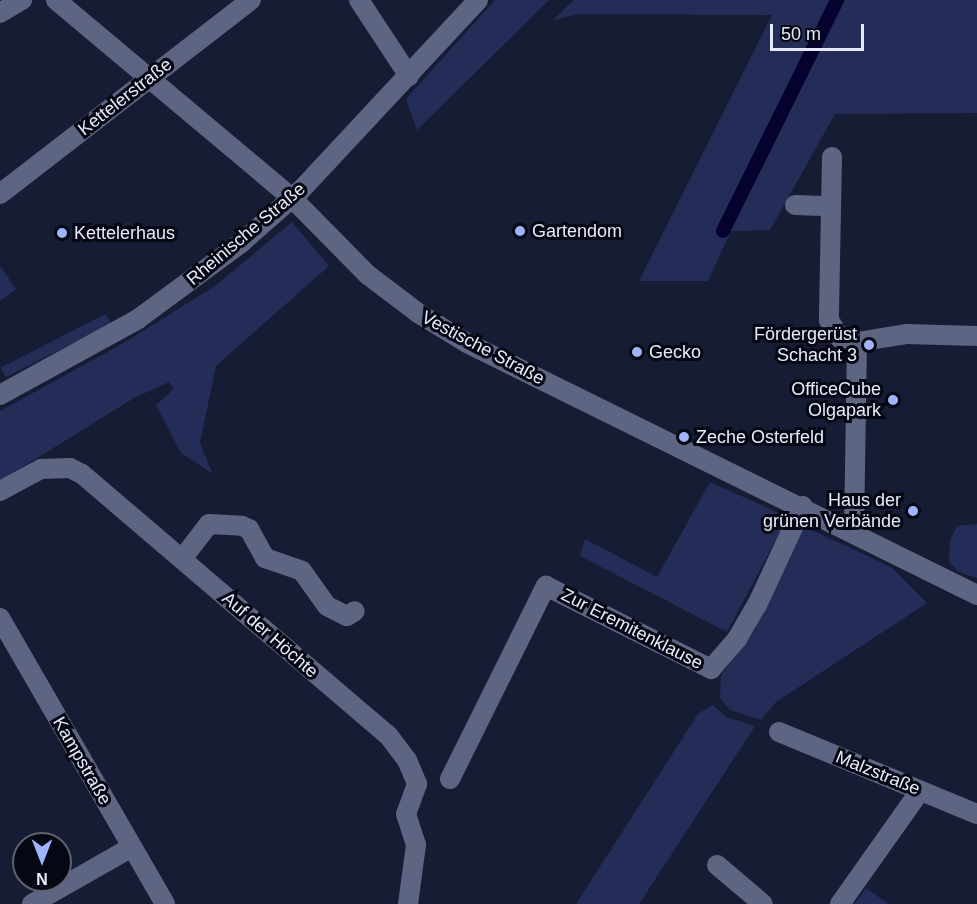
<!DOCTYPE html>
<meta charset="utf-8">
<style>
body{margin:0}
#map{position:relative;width:977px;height:904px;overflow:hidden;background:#161c34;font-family:Arial,sans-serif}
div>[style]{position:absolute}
.green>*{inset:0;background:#242d57;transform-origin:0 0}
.canal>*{height:14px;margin:-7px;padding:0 7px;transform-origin:7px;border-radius:7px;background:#050230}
.minor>*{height:20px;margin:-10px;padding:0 10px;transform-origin:10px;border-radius:10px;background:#5d6582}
.dots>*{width:16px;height:16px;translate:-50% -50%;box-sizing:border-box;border:3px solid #050712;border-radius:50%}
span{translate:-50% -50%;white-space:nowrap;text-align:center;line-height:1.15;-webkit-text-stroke:6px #050712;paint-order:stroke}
.street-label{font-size:18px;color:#e6ebfc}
.poi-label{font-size:18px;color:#e6ebfc}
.left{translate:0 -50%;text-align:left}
.right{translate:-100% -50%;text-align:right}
.north{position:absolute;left:12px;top:832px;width:60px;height:60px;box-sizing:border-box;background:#050712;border:2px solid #5f6270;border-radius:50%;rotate:180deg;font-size:16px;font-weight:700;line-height:24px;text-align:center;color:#e6ebfc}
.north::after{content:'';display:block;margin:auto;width:21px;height:27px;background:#a0b3fd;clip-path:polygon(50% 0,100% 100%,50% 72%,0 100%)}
.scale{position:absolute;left:770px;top:24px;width:94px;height:27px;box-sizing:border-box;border:3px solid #e6ebfc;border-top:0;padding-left:8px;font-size:18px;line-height:21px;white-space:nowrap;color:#e6ebfc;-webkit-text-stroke:4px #050712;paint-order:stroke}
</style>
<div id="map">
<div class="green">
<div style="clip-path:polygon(495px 0,549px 0,417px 130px,406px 99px)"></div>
<div style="clip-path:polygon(574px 0,977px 0,977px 113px,835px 114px,770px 230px,731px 231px,708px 281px,639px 281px,772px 15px,579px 14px,553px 20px)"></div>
<div style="clip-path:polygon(292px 222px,329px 266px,216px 366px,200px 443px,212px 473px,181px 453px,156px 405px,174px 389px,169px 382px,134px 398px,0 481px,0 411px,122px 344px,215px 286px)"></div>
<div style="clip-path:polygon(0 266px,16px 289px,0 301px)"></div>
<div style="left:106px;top:314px;width:11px;height:118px;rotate:63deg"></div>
<div style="clip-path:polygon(710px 482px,788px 517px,727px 632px,580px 556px,585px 539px,657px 577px)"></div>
<div style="clip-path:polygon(977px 524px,977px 578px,959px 572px,949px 562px,950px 540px,957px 526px)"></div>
<div style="clip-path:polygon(801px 525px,891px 567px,927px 603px,776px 702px,761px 720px,730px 710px,720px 698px,721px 675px,753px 633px)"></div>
<div style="clip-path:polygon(712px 705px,727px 717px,755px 726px,639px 904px,576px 904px,698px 714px)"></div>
<div style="clip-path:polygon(866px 888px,889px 904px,854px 904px)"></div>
</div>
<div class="canal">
<div style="left:723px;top:231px;width:258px;rotate:-63.7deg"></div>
</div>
<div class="minor">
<div style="left:56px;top:0;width:308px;rotate:40deg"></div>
<div style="left:292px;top:198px;width:108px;rotate:45.4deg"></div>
<div style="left:368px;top:275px;width:63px;rotate:37.2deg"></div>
<div style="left:418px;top:313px;width:57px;rotate:31.5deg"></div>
<div style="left:467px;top:343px;width:569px;rotate:26.29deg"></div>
<div style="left:359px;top:0;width:91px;rotate:56.7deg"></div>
<div style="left:0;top:13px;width:26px;rotate:-31deg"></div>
<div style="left:832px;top:157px;width:163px;rotate:91.1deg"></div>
<div style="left:829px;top:320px;width:21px;rotate:59deg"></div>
<div style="left:840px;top:338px;width:17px;rotate:13deg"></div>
<div style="left:0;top:194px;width:317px;rotate:-37.7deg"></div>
<div style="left:795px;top:205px;width:35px;rotate:2deg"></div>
<div style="left:0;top:395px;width:158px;rotate:-28.8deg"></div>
<div style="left:138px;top:319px;width:128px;rotate:-36.4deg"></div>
<div style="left:241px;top:243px;width:79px;rotate:-41.4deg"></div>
<div style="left:300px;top:191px;width:261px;rotate:-47deg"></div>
<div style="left:0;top:491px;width:47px;rotate:-28.2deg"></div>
<div style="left:41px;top:469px;width:29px;rotate:-2deg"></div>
<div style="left:70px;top:468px;width:13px;rotate:27deg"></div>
<div style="left:82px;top:474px;width:402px;rotate:40.5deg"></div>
<div style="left:388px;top:735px;width:31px;rotate:53deg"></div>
<div style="left:407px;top:760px;width:26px;rotate:67deg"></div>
<div style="left:417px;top:784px;width:32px;rotate:110deg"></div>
<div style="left:406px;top:814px;width:33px;rotate:72deg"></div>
<div style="left:416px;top:845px;width:60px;rotate:97.7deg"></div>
<div style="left:854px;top:532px;width:190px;rotate:-89.1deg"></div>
<div style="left:857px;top:342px;width:51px;rotate:-9.1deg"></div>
<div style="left:907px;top:334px;width:70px;rotate:1.6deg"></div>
<div style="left:182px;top:559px;width:44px;rotate:-52.4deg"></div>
<div style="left:209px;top:524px;width:33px;rotate:3deg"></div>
<div style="left:242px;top:526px;width:8px;rotate:23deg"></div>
<div style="left:249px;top:529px;width:33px;rotate:61deg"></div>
<div style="left:265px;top:558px;width:39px;rotate:19deg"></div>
<div style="left:302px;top:571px;width:43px;rotate:54.5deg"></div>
<div style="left:327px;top:606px;width:22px;rotate:27deg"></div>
<div style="left:347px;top:616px;width:9px;rotate:-32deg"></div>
<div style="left:0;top:618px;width:330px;rotate:60deg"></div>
<div style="left:779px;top:732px;width:214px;rotate:22.5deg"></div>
<div style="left:450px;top:779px;width:216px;rotate:-63.6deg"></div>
<div style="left:546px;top:586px;width:185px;rotate:26.7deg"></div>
<div style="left:711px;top:669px;width:40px;rotate:-49deg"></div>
<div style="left:737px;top:639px;width:39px;rotate:-60deg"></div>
<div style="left:757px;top:605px;width:109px;rotate:-65.1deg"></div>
<div style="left:717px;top:865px;width:60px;rotate:40.3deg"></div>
<div style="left:32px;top:904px;width:115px;rotate:-29.7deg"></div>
<div style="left:840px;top:904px;width:138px;rotate:-54.7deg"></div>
</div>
<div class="dots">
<div style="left:520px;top:231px;background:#a0b3fd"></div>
<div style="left:62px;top:233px;background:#a0b3fd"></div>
<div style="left:869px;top:345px;background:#a0b3fd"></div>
<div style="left:637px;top:352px;background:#a0b3fd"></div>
<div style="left:893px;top:400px;background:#a0b3fd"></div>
<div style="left:684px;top:437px;background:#a0b3fd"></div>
<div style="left:913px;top:511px;background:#a0b3fd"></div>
</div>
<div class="street-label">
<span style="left:125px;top:97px;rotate:-38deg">Kettelerstraße</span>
<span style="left:246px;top:234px;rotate:-40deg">Rheinische Straße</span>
<span style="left:483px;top:348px;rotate:28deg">Vestische Straße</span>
<span style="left:632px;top:629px;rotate:27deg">Zur Eremitenklause</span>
<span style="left:270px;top:635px;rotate:41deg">Auf der Höchte</span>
<span style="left:82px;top:761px;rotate:60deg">Kampstraße</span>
<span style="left:878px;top:773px;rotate:22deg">Malzstraße</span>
</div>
<div class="poi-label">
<span class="left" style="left:532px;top:231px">Gartendom</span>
<span class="left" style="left:74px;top:233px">Kettelerhaus</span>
<span class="right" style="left:857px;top:345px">Fördergerüst<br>Schacht 3</span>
<span class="left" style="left:649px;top:352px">Gecko</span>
<span class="right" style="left:881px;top:400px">OfficeCube<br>Olgapark</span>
<span class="left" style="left:696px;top:437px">Zeche Osterfeld</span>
<span class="right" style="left:901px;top:511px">Haus der<br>grünen Verbände</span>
</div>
<div class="north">N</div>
<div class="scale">50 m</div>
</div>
